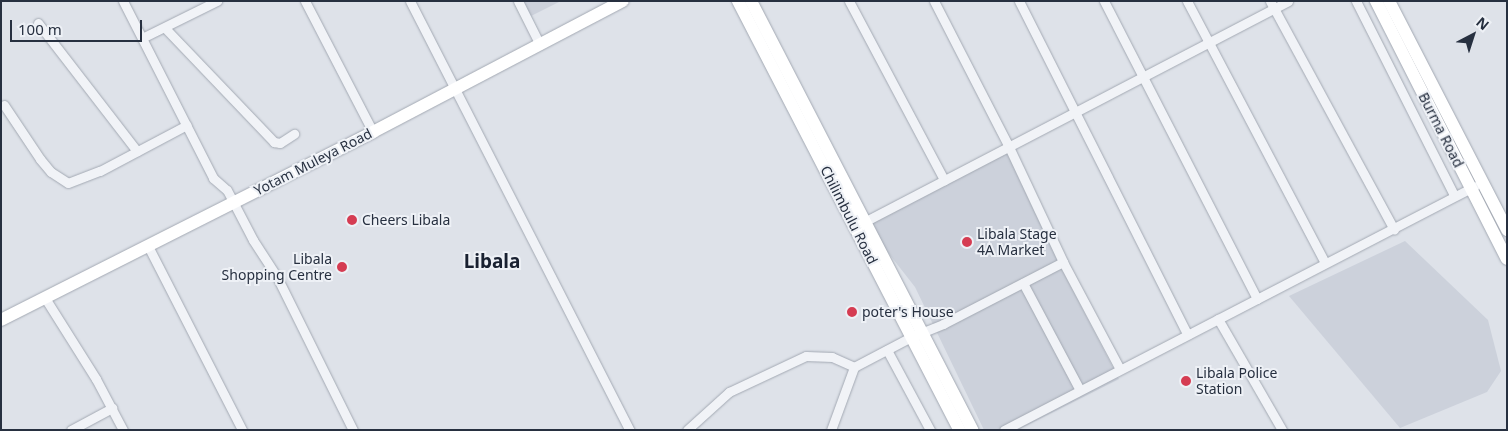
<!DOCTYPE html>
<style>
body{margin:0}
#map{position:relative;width:1508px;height:431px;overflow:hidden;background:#dee2e9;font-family:"Noto Sans",sans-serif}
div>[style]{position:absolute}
.built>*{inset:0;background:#ccd1db}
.roads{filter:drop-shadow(0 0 1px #a3a9b3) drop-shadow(0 0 1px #a3a9b3)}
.street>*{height:9px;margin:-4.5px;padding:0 4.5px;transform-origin:4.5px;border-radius:4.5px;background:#f1f3f7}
.secondary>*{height:12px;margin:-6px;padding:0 6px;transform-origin:6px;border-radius:6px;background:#fff}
.dots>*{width:14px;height:14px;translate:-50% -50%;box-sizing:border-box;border:2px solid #eef1f6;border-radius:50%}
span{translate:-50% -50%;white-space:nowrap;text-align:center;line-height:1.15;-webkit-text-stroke:4px #eef1f6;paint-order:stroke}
.street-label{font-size:14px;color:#273040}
.poi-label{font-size:14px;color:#273040}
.left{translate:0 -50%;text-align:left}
.right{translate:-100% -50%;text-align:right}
.district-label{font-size:19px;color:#192131;font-weight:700}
.frame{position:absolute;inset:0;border:2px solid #273040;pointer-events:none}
.north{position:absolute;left:1448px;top:10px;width:50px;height:50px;-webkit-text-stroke:4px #eef1f6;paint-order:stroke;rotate:40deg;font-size:14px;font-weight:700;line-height:20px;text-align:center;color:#273040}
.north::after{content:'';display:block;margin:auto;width:18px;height:22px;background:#273040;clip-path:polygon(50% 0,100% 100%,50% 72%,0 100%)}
.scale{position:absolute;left:10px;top:20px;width:132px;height:22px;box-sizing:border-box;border:2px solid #273040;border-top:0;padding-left:6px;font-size:15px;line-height:18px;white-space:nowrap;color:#273040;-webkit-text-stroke:4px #eef1f6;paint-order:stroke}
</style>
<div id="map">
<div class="built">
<div style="clip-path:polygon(523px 1px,561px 1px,531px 16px)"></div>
<div style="clip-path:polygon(1009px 147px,1063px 262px,1059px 264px,1119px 379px,1018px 430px,984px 430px,915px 287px,864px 222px)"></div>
<div style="clip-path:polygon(1405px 241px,1488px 320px,1501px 371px,1487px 392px,1400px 428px,1289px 296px)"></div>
</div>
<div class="roads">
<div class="street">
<div style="left:123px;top:1px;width:199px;rotate:63deg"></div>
<div style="left:213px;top:178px;width:18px;rotate:41deg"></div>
<div style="left:227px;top:190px;width:56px;rotate:62.5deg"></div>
<div style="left:253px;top:240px;width:44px;rotate:57deg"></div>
<div style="left:277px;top:277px;width:171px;rotate:63.6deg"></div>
<div style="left:305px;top:1px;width:148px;rotate:62.6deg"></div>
<div style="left:410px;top:1px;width:482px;rotate:62.9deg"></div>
<div style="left:518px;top:1px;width:49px;rotate:63.4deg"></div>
<div style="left:849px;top:1px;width:203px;rotate:62deg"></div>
<div style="left:934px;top:1px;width:164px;rotate:62.8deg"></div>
<div style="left:1009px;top:147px;width:127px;rotate:64.8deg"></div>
<div style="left:1063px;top:262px;width:121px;rotate:62deg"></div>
<div style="left:1019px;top:1px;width:373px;rotate:63.2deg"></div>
<div style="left:1104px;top:1px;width:335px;rotate:62.8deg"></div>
<div style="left:1187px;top:1px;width:296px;rotate:62.2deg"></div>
<div style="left:1270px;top:1px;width:260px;rotate:61.5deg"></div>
<div style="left:1356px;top:1px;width:217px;rotate:63.2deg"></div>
<div style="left:38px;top:23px;width:162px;rotate:52.3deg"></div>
<div style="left:165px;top:28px;width:158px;rotate:46.3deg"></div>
<div style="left:274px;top:142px;width:6px;rotate:9deg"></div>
<div style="left:280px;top:143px;width:17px;rotate:-33deg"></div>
<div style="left:142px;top:38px;width:84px;rotate:-26.3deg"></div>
<div style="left:4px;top:105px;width:65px;rotate:56.3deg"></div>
<div style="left:40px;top:159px;width:17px;rotate:50deg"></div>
<div style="left:51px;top:172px;width:20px;rotate:33deg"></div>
<div style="left:68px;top:183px;width:34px;rotate:-21deg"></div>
<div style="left:100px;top:171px;width:98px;rotate:-27.9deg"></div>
<div style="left:864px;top:222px;width:478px;rotate:-27.5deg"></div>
<div style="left:148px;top:246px;width:207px;rotate:62.9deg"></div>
<div style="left:1023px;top:283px;width:121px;rotate:62deg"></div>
<div style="left:45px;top:298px;width:96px;rotate:57.8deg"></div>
<div style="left:96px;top:379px;width:58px;rotate:62.1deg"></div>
<div style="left:1218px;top:319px;width:128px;rotate:60deg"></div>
<div style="left:887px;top:350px;width:91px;rotate:61.7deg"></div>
<div style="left:71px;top:430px;width:47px;rotate:-28.2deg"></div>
<div style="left:687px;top:430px;width:57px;rotate:-42.1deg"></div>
<div style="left:729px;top:392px;width:85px;rotate:-25.1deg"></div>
<div style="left:806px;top:356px;width:26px;rotate:2deg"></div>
<div style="left:832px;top:357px;width:24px;rotate:24deg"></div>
<div style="left:831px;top:430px;width:67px;rotate:-69.9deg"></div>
<div style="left:854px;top:367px;width:64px;rotate:-27.8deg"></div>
<div style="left:911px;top:337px;width:35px;rotate:-22deg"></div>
<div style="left:943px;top:324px;width:135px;rotate:-27.3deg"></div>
<div style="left:1004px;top:430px;width:530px;rotate:-27.39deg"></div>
</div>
<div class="secondary">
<div style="left:738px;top:1px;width:483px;rotate:62.7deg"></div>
<div style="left:751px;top:1px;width:483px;rotate:62.7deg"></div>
<div style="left:1376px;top:1px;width:289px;rotate:63.1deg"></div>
<div style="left:1389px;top:1px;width:258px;rotate:62.7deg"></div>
<div style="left:1px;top:320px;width:417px;rotate:-26.8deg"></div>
<div style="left:373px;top:132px;width:282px;rotate:-27.7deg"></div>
</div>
</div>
<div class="dots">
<div style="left:352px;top:220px;background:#d53c52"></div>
<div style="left:967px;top:242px;background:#d53c52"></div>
<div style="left:342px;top:267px;background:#d53c52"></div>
<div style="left:852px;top:312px;background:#d53c52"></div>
<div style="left:1186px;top:381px;background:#d53c52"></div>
</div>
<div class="street-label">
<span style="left:1441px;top:130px;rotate:63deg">Burma Road</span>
<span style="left:313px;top:162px;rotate:-27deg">Yotam Muleya Road</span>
<span style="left:849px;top:215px;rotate:63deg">Chilimbulu Road</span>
</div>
<div class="poi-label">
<span class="left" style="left:362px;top:220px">Cheers Libala</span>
<span class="left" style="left:977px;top:242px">Libala Stage<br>4A Market</span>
<span class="right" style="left:332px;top:267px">Libala<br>Shopping Centre</span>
<span class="left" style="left:862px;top:312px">poter's House</span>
<span class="left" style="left:1196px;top:381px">Libala Police<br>Station</span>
</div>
<div class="district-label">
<span style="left:492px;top:262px">Libala</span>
</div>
<div class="frame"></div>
<div class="north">N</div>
<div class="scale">100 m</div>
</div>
